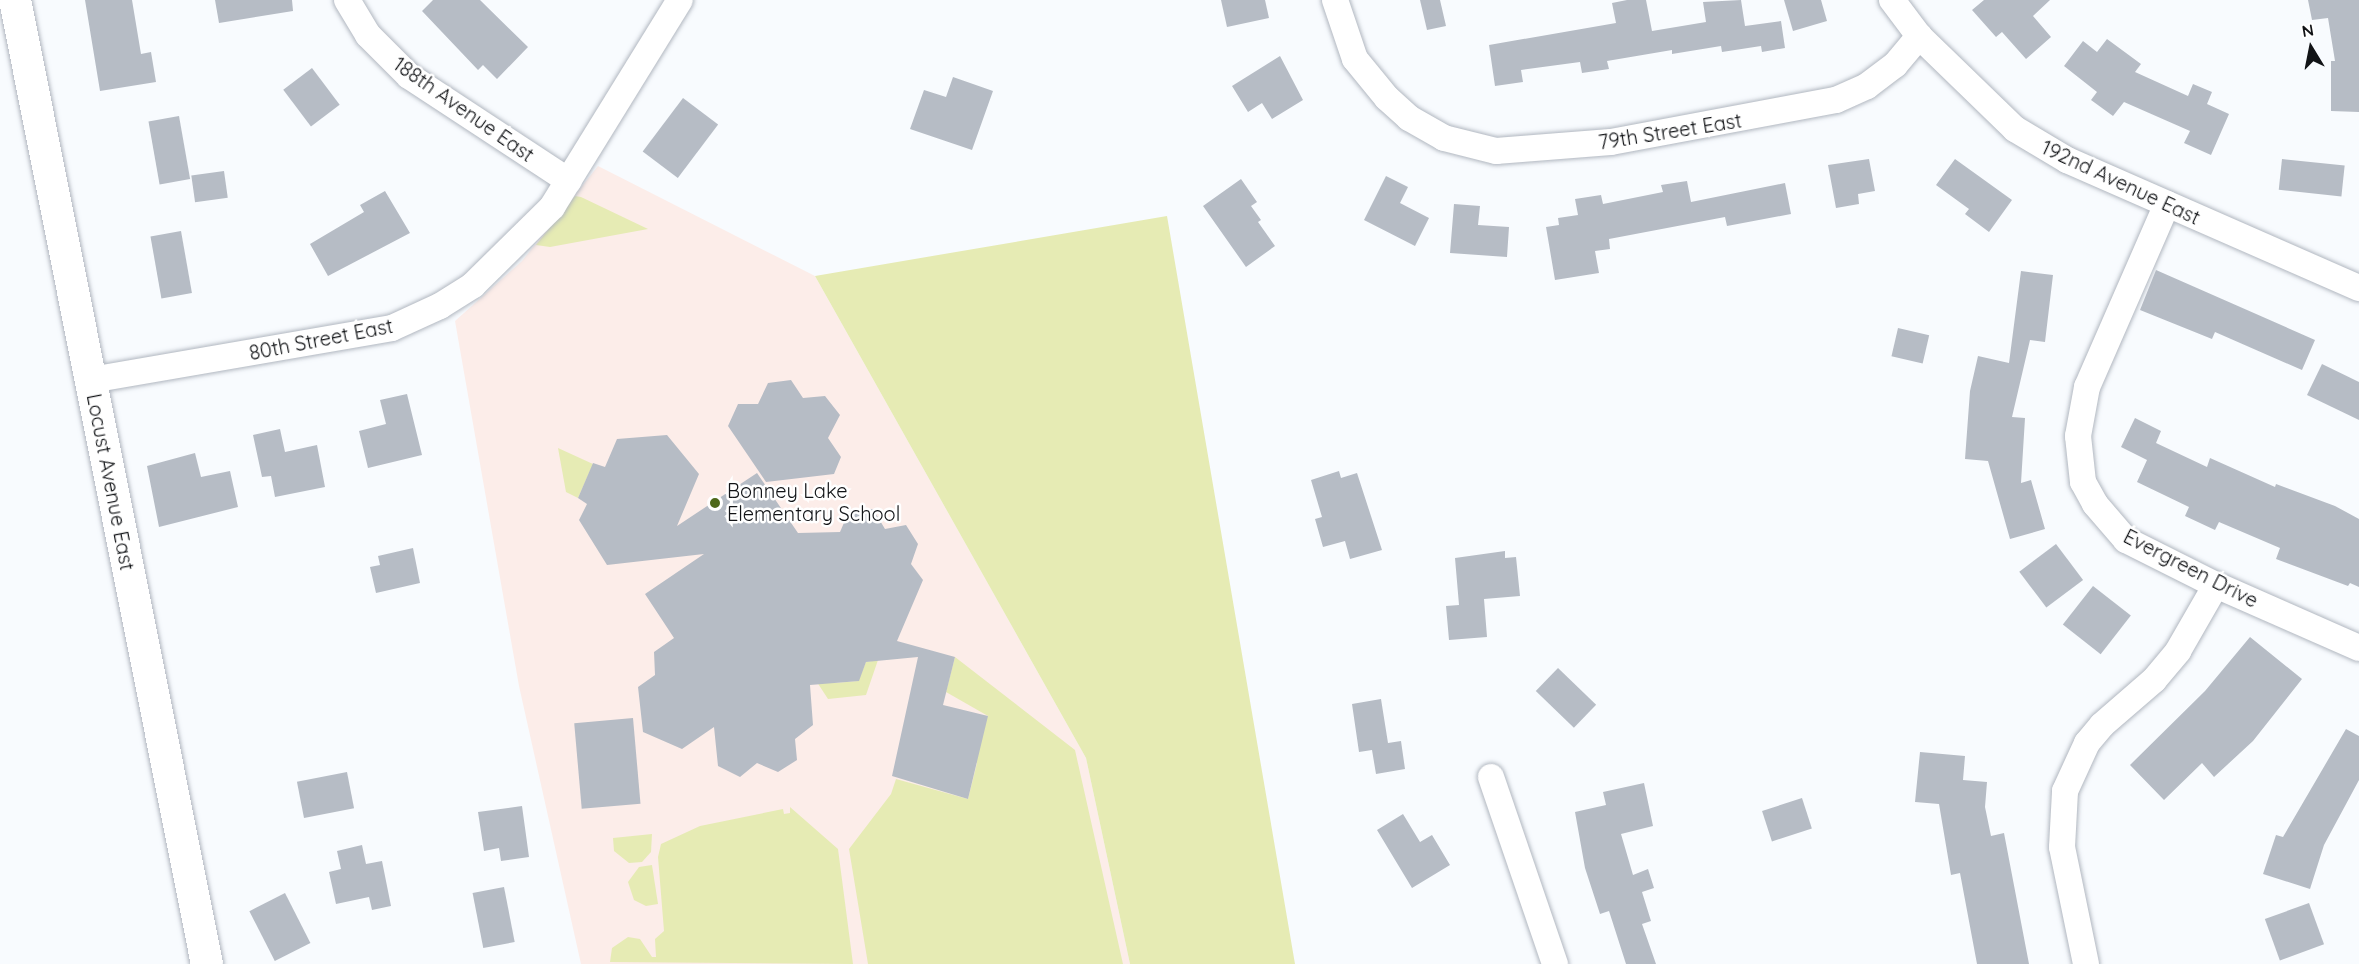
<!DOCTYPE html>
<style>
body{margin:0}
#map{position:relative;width:2359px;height:964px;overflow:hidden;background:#f8fbfe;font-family:Quicksand,sans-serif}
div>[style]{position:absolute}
.education>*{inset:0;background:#fcede9}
.green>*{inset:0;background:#e6ebb4}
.building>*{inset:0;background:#b6bcc5;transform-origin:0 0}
.roads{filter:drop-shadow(0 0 2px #b1b7c0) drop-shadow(0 0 2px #b1b7c0)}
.minor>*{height:26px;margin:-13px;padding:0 13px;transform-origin:13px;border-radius:13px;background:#fff}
.tertiary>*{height:32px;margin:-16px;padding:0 16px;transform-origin:16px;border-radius:16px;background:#fff}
.dots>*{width:16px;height:16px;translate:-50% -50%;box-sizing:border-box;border:3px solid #fff;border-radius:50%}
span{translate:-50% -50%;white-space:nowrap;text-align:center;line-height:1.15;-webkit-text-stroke:5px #fff;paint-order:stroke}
.street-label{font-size:20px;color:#111316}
.poi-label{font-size:20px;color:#111316}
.left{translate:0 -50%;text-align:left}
.north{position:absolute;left:2281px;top:18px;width:60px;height:60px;-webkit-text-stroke:4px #fff;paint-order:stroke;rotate:350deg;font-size:16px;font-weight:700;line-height:24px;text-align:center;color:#111316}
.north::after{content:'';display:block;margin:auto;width:21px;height:27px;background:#111316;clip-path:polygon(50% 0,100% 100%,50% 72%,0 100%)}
</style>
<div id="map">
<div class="education">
<div style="clip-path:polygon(598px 166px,815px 276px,1086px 758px,1130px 964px,581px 964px,519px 686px,455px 321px,522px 261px)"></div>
</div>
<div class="green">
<div style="clip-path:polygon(575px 196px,581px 197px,648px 229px,550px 247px,536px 245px)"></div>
<div style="clip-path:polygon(1167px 216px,1295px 964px,1130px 964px,1086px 758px,815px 276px)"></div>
<div style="clip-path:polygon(558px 448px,593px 464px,578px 498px,566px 492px)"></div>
<div style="clip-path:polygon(955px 657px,1075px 750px,1123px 964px,868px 964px,849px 849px,891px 794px,896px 779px,968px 799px,977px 763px,948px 756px,988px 716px,946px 692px)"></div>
<div style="clip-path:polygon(878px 660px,866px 695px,828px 699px,813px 676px,822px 665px,835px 683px,858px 681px,866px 662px)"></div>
<div style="clip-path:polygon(790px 807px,838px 849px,853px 964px,610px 962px,612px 948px,628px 937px,640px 939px,652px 957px,656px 957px,655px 939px,664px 931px,658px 857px,661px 844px,700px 826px,783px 809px,784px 814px,790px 813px)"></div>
<div style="clip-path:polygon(652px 834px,651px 852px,642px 862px,629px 863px,614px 851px,613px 838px)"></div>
<div style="clip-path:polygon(652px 865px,658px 904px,646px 906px,634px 900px,628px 882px,639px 867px)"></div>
</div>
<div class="building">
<div style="clip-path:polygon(85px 0,132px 0,141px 54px,151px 52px,156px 82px,100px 91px)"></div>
<div style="clip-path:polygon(215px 0,292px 0,293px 11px,219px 23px)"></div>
<div style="clip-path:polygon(433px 0,480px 0,528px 47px,497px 79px,483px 65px,478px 70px,422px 11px)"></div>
<div style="clip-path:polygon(1221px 0,1265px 0,1269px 18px,1227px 27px)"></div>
<div style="clip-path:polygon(1420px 0,1440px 0,1446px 26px,1427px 30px)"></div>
<div style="clip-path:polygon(1627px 0,1646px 0,1652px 31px,1706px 22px,1703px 2px,1741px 0,1745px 26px,1781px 21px,1785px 48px,1762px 52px,1761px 46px,1722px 52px,1721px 46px,1672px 54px,1672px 50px,1607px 61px,1609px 69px,1582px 73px,1580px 62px,1521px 70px,1523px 82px,1495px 86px,1489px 45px,1616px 23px,1612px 3px)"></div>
<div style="clip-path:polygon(1784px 0,1821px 0,1827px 21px,1793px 31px)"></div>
<div style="clip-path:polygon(1984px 0,2050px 0,2033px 16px,2051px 37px,2026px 59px,2002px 32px,1996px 37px,1972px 10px)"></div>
<div style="clip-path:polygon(2308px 0,2359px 0,2359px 112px,2331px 111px,2331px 61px,2335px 61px,2328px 18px,2312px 20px)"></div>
<div style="clip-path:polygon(2107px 39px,2141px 64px,2135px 72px,2188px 96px,2193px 84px,2212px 92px,2207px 104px,2229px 114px,2211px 155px,2184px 143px,2190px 131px,2124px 102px,2113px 116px,2091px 100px,2097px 92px,2064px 66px,2083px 41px,2097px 52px)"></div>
<div style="clip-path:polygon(1280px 56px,1303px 100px,1272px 119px,1262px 103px,1248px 112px,1232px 86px)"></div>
<div style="left:312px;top:68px;width:46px;height:36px;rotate:53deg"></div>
<div style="clip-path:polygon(953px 77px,993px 91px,972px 150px,910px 129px,924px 90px,946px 97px)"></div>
<div style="left:683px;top:98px;width:44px;height:67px;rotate:37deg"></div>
<div style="left:179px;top:116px;width:64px;height:31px;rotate:80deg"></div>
<div style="clip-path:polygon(1869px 159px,1875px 191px,1858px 194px,1859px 204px,1836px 208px,1828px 165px)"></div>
<div style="clip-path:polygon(1955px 159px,2012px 200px,1989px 232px,1965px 214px,1969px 209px,1936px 185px)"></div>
<div style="left:2282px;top:159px;width:63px;height:31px;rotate:6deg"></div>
<div style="left:224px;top:171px;width:27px;height:33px;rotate:82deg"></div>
<div style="clip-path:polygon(1386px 176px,1408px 187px,1400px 203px,1429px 218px,1415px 246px,1364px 220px)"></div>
<div style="clip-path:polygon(1241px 179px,1257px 202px,1251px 206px,1261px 220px,1258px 222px,1275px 246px,1246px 267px,1203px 206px)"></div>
<div style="clip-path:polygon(1687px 181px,1691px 202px,1785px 183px,1791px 214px,1727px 226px,1725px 217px,1609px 239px,1610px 249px,1595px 251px,1599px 273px,1555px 280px,1546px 227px,1559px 225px,1558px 218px,1578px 215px,1575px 199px,1601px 195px,1603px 204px,1663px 192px,1661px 185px)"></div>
<div style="clip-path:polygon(385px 191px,410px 233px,328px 276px,310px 244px,364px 212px,360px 205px)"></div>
<div style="clip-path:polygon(1454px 204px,1480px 206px,1478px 225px,1509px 227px,1507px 257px,1450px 253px)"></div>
<div style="left:181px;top:231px;width:63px;height:31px;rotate:80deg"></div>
<div style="clip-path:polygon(2156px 270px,2315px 340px,2302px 370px,2215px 332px,2212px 339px,2140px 310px)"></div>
<div style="clip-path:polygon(2021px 271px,2053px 275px,2045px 342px,2030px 340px,2012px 417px,2025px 418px,2021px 483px,2031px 480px,2045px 529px,2010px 539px,1988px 461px,1965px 459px,1970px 391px,1978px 356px,2009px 363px)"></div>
<div style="left:1898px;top:328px;width:32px;height:29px;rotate:13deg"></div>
<div style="clip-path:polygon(2322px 364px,2359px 382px,2359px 420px,2307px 395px)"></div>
<div style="clip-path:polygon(791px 380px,803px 398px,825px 396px,840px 415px,828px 438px,841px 457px,834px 474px,766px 482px,728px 426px,738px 404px,758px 404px,768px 383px)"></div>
<div style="clip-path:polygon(407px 394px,422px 455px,368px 468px,359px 431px,386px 424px,380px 400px)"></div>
<div style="clip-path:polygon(2135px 418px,2161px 431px,2156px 443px,2207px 467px,2210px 458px,2275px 487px,2276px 484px,2335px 506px,2359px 519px,2359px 587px,2350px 583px,2348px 586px,2276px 559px,2280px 548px,2219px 522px,2215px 530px,2185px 516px,2189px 507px,2137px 482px,2147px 460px,2121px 447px)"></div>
<div style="clip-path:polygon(280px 429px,285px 452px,317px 445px,325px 487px,275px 497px,271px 476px,262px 477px,253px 435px)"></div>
<div style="clip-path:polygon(667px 435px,699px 474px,677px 526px,757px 473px,798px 533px,840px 532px,849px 511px,873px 509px,885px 529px,906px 525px,918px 544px,911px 564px,923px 580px,897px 641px,955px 657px,943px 705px,988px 716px,968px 799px,892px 776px,918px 657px,866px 662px,859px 681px,810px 685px,813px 725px,795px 739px,797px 760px,778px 772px,757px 763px,740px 777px,718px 766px,714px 727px,682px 749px,643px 732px,638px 687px,655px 675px,654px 652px,674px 638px,645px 594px,704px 554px,607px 565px,579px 520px,587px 504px,578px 498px,593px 463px,605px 467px,617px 439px)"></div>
<div style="clip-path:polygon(195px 453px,201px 477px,230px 471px,238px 507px,159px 527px,147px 466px)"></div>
<div style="clip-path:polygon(1339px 471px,1341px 478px,1357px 473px,1382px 550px,1350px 559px,1345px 541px,1323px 547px,1315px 519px,1322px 517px,1311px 480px)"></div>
<div style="left:2056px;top:544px;width:45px;height:46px;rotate:53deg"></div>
<div style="clip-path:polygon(413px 548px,420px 583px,376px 593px,370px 567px,380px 565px,378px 556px)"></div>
<div style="clip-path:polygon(1505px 551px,1505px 558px,1516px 557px,1520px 596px,1484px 599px,1487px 637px,1449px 640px,1446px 606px,1459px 605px,1455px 558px)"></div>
<div style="left:2093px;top:586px;width:48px;height:49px;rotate:38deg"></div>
<div style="clip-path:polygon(2250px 637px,2302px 679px,2253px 741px,2214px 777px,2202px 763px,2164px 800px,2130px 765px,2205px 691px)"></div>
<div style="left:1558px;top:668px;width:53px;height:32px;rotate:44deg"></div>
<div style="clip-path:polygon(1381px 699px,1388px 743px,1401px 741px,1405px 769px,1376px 774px,1372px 750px,1359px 752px,1352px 704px)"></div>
<div style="left:633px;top:718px;width:86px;height:59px;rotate:85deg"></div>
<div style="clip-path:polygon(2346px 729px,2359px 736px,2359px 780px,2324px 845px,2310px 889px,2263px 874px,2276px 835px,2283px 837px)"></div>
<div style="clip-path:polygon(1920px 752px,1965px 756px,1963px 780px,1987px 782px,1985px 807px,1991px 836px,2004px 833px,2029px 964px,1977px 964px,1960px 873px,1951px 875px,1939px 804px,1915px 802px)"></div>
<div style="left:347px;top:772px;width:37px;height:51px;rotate:79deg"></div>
<div style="clip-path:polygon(1644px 783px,1653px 826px,1621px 834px,1633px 875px,1648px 869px,1654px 888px,1642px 892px,1651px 921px,1642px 924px,1656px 964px,1626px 964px,1609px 911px,1600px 914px,1585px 868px,1575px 812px,1606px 805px,1603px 792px)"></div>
<div style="left:1802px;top:798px;width:32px;height:42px;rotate:72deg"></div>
<div style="clip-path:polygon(522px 806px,529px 857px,501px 861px,499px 848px,484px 851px,478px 812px)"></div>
<div style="clip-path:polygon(1403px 814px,1420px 842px,1432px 835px,1450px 865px,1412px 888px,1377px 830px)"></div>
<div style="clip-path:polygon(362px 845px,366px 864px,382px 861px,391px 906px,372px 910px,369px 897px,336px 904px,329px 872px,341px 869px,337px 851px)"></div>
<div style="left:504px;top:887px;width:56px;height:32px;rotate:79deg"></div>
<div style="left:285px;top:893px;width:56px;height:40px;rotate:63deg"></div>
<div style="left:2309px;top:903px;width:44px;height:47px;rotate:70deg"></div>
</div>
<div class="roads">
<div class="minor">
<div style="left:347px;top:0;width:41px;rotate:59deg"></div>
<div style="left:368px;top:35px;width:58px;rotate:45deg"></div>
<div style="left:409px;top:76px;width:191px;rotate:33.3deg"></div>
<div style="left:1335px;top:0;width:62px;rotate:71.3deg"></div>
<div style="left:1355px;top:59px;width:50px;rotate:50.6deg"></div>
<div style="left:1387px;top:98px;width:30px;rotate:42deg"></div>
<div style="left:1409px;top:118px;width:40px;rotate:29.7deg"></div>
<div style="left:1444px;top:138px;width:54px;rotate:14deg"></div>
<div style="left:1496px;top:151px;width:115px;rotate:-4.5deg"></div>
<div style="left:1611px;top:142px;width:229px;rotate:-10.6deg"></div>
<div style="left:1836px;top:100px;width:34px;rotate:-24deg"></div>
<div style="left:1867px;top:86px;width:35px;rotate:-37deg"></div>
<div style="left:1895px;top:65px;width:38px;rotate:-50deg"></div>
<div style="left:1892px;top:0;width:45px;rotate:53.1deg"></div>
<div style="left:1919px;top:36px;width:134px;rotate:44.1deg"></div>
<div style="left:2015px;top:129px;width:61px;rotate:30.8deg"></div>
<div style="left:2067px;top:160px;width:319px;rotate:23.7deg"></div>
<div style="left:2167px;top:204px;width:200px;rotate:113.6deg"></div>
<div style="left:2087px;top:387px;width:50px;rotate:100.4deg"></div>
<div style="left:2078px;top:436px;width:46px;rotate:83.8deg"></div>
<div style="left:2083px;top:482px;width:25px;rotate:61deg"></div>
<div style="left:2095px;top:504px;width:48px;rotate:49.3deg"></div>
<div style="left:2126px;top:540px;width:101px;rotate:26.6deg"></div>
<div style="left:2216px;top:585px;width:156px;rotate:23.8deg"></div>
<div style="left:91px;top:380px;width:305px;rotate:-9.8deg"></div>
<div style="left:392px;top:328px;width:53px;rotate:-24.6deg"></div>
<div style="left:440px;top:306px;width:39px;rotate:-32deg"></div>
<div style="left:473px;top:285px;width:111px;rotate:-44.6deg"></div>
<div style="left:552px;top:207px;width:243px;rotate:-58.3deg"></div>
<div style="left:1491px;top:777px;width:198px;rotate:71.1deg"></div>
<div style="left:2086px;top:964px;width:119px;rotate:-101.6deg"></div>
<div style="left:2062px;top:847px;width:56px;rotate:-86.9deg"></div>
<div style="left:2065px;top:791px;width:53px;rotate:-65.4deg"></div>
<div style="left:2087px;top:743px;width:23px;rotate:-50deg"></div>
<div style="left:2102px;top:725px;width:69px;rotate:-40.9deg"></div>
<div style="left:2154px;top:680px;width:38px;rotate:-50deg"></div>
<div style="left:2178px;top:651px;width:76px;rotate:-60.1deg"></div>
</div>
<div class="tertiary">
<div style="left:15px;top:0;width:983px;rotate:78.74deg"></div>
</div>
</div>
<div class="dots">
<div style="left:715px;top:503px;background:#4d681a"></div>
</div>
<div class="street-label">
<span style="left:464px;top:109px;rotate:35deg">188th Avenue East</span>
<span style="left:1670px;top:131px;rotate:-9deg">79th Street East</span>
<span style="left:2121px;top:182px;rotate:25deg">192nd Avenue East</span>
<span style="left:321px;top:339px;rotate:-11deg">80th Street East</span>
<span style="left:111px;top:482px;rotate:79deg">Locust Avenue East</span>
<span style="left:2191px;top:568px;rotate:27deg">Evergreen Drive</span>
</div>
<div class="poi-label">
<span class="left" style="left:727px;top:502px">Bonney Lake<br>Elementary School</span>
</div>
<div class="north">N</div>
</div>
